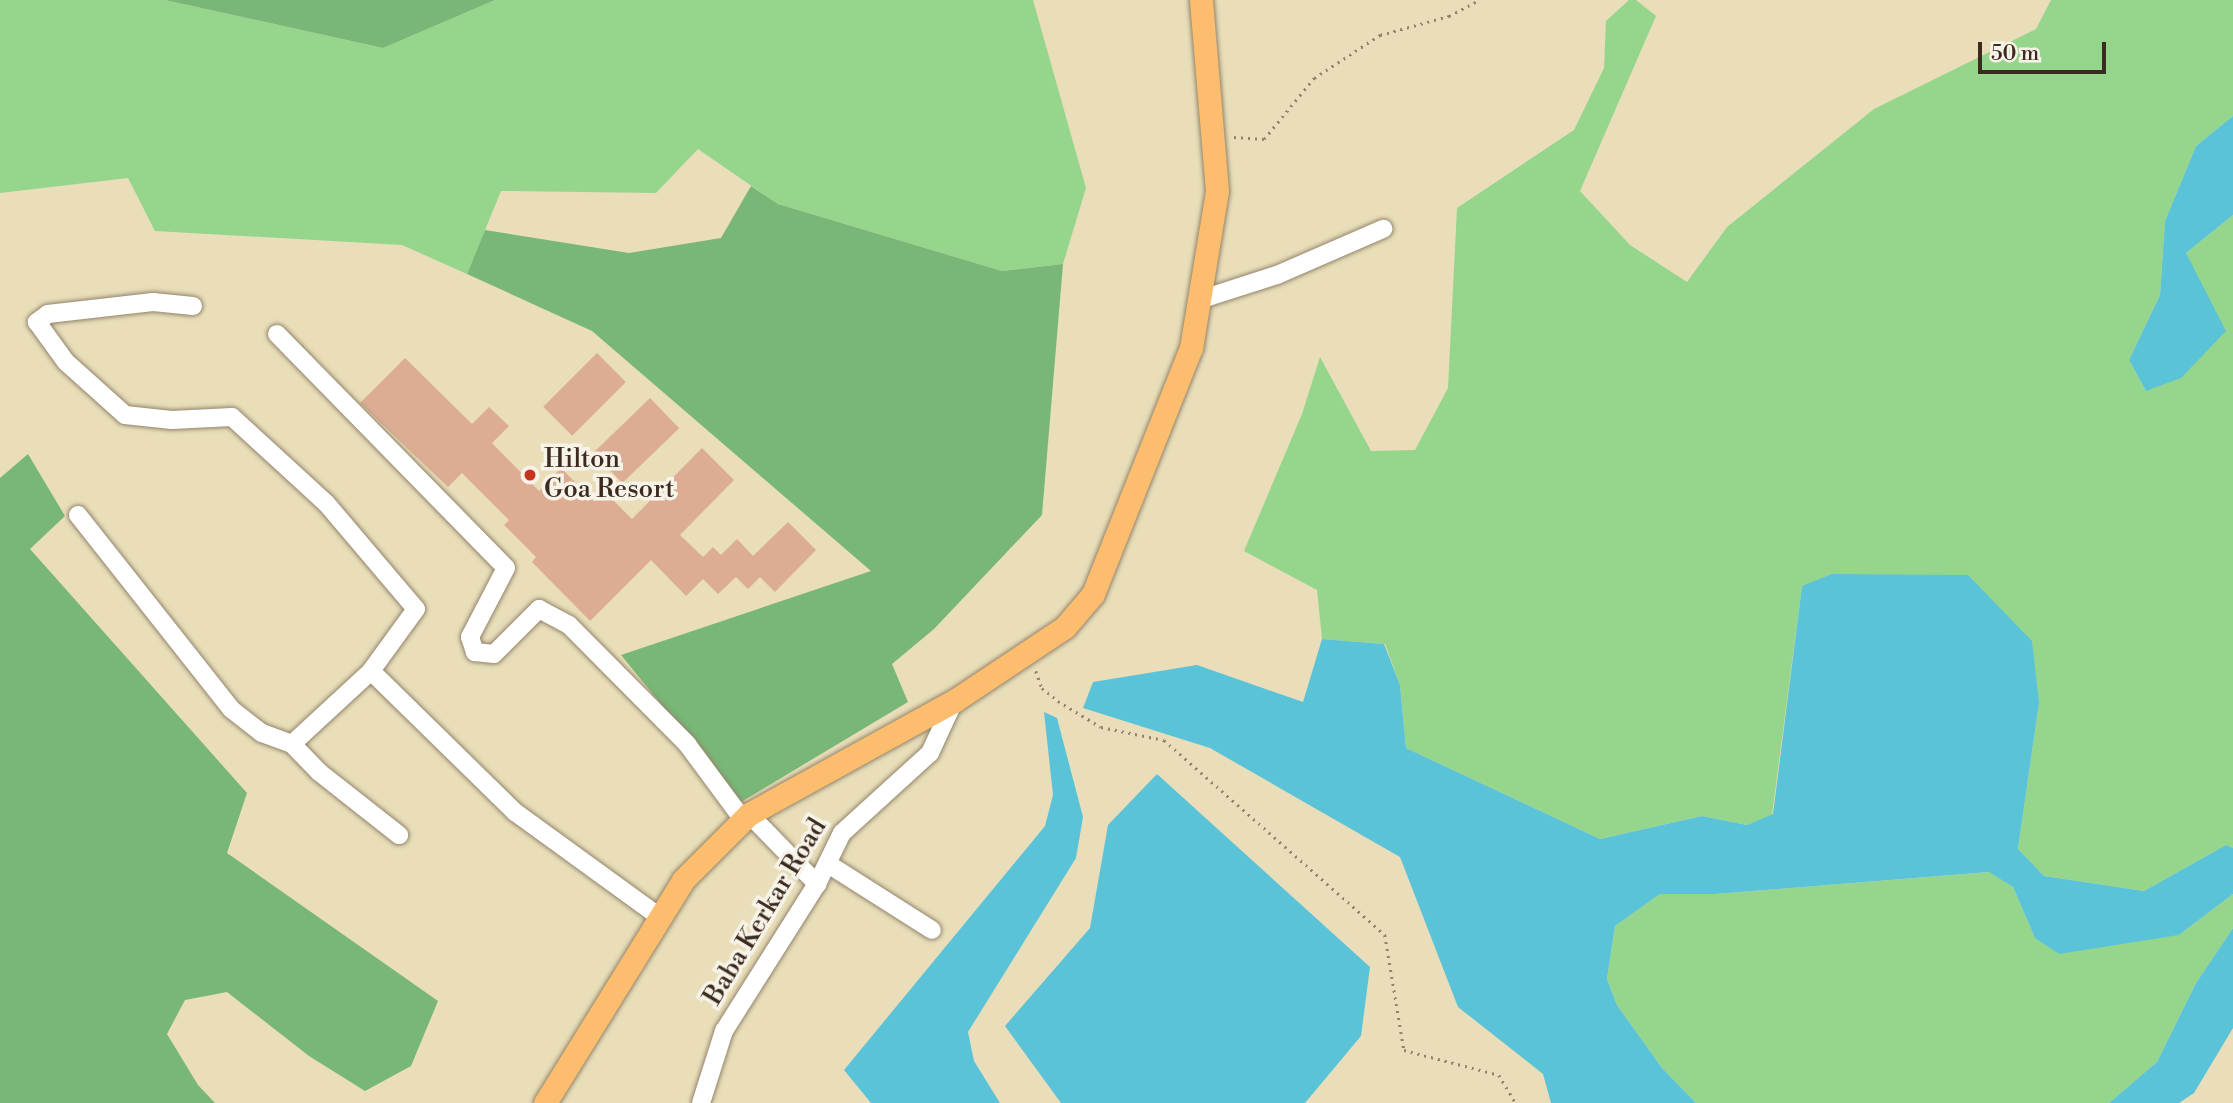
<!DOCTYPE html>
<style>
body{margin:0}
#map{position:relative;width:2233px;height:1103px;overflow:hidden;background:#e9deb9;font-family:"Libre Bodoni",serif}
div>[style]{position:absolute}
.green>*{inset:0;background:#96d68c}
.forest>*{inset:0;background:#78b778}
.water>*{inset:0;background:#5bc3d8}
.building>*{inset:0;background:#dcad92;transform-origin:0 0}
.path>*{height:2.5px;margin-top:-1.25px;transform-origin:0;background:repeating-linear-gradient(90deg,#92846c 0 2px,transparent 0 7px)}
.roads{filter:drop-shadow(0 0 2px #92846c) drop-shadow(0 0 2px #92846c)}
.minor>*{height:18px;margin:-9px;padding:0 9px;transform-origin:9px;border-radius:9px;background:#fff}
.major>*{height:23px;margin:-11.5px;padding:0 11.5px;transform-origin:11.5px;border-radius:11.5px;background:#fcbd6e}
.dots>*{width:19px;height:19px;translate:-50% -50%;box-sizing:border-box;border:4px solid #f7f3e8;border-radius:50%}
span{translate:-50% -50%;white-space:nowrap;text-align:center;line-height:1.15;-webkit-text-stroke:7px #f7f3e8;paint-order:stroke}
.poi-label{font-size:26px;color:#3b2a1e}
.left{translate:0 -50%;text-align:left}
.street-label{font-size:26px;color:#3b2a1e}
.scale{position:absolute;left:1978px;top:42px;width:128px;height:32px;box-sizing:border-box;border:4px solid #3b2a1e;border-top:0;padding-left:9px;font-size:21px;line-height:24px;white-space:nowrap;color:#3b2a1e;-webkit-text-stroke:5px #f7f3e8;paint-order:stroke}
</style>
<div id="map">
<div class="green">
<div style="clip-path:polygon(0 0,165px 0,383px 48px,495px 0,1033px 0,1086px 188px,1063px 264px,1002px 271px,778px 204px,698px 149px,656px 193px,501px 191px,467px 274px,402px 245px,155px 231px,128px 178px,0 193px)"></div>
<div style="clip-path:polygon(1629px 0,1636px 0,1656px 16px,1580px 191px,1630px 245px,1687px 282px,1727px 227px,1874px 109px,2036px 29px,2051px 0,2233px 0,2233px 116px,2196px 146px,2165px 221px,2160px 295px,2129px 360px,2146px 391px,2186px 253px,2233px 215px,2233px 848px,2226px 845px,2144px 891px,2044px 876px,2018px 849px,2039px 703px,1802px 586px,1772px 815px,1747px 825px,1702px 816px,1600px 839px,1406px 748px,1400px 685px,1385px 644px,1322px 639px,1317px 590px,1244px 551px,1302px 414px,1320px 357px,1371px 451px,1415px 450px,1448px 388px,1457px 208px,1574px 130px,1604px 68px,1606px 21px)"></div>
<div style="clip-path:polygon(1990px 872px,2013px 887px,2035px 938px,2179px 935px,2233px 894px,2233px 928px,2196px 983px,2157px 1062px,2109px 1103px,1696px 1103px,1662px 1068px,1617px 1005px,1607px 979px,1615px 926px,1660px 894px,1716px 894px)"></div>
</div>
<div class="forest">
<div style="clip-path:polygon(165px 0,495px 0,383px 48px)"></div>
<div style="clip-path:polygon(751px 186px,778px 204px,1002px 271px,1063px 264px,1042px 515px,934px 629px,892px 664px,908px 702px,741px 802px,621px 655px,871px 571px,592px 331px,467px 274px,485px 230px,629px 253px,721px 238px)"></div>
<div style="clip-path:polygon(28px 454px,65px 516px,30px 549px,247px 793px,227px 853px,438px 1001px,411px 1066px,365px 1091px,309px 1056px,227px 992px,185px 1000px,167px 1034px,198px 1085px,215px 1103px,0 1103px,0 478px)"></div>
</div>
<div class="water">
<div style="clip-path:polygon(2233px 116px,2233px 215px,2186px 253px,2226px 331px,2181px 378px,2146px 391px,2129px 360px,2160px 295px,2165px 221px,2196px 146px)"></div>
<div style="clip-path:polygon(1832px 574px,1968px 575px,2032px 641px,2039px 703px,2018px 849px,2044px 876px,2144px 891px,2226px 845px,2233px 848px,2233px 894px,2179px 935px,2059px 954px,2035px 938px,2013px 887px,1989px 872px,1716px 894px,1660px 894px,1615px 926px,1607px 979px,1617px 1005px,1662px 1068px,1696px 1103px,1551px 1103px,1543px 1074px,1458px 1007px,1400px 857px,1210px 748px,1083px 708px,1093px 682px,1197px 665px,1303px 702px,1322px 639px,1384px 644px,1400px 685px,1406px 748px,1600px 839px,1702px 816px,1747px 825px,1773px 814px,1802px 586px)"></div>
<div style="clip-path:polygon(1044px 712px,1057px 718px,1083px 817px,1076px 858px,968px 1032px,974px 1061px,1000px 1103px,871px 1103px,844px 1070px,1045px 826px,1053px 795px)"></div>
<div style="clip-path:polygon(1157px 774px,1370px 967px,1361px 1036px,1305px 1103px,1061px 1103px,1005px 1026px,1090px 928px,1108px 825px)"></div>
<div style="clip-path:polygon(2233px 928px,2233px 1028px,2194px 1093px,2179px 1103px,2109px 1103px,2157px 1062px,2196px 983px)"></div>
</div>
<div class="building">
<div style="left:597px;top:353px;width:41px;height:76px;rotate:45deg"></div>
<div style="clip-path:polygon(405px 358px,472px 424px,489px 407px,509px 426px,492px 443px,539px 491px,561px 468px,593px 500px,603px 490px,632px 519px,702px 448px,734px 480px,680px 535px,703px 557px,713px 547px,721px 555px,737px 539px,753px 556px,788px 522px,816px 550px,775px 592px,760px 577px,748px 589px,736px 577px,718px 594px,703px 579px,686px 596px,651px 560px,590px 621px,532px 562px,536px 557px,504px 525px,509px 520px,462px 473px,448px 487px,360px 403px)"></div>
<div style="left:650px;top:398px;width:42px;height:79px;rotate:46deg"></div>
</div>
<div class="path">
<div style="left:1234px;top:137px;width:30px;rotate:4deg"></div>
<div style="left:1264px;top:139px;width:79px;rotate:-50.7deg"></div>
<div style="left:1314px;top:78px;width:79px;rotate:-33.1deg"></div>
<div style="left:1380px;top:35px;width:72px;rotate:-15.4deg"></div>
<div style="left:1449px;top:16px;width:34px;rotate:-28deg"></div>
<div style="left:1036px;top:671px;width:18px;rotate:71deg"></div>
<div style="left:1042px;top:688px;width:21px;rotate:39deg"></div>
<div style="left:1058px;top:701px;width:50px;rotate:31.2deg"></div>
<div style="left:1101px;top:727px;width:64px;rotate:11.7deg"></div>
<div style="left:1164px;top:740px;width:295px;rotate:41.4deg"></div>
<div style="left:1385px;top:935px;width:117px;rotate:80.6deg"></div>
<div style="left:1404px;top:1050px;width:98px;rotate:14.7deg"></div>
<div style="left:1499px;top:1075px;width:33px;rotate:59deg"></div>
</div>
<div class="roads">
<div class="minor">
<div style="left:1199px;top:300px;width:82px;rotate:-17.8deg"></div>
<div style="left:1277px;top:275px;width:116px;rotate:-23.5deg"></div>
<div style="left:193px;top:306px;width:40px;rotate:-174.3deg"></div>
<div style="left:153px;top:302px;width:106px;rotate:173.5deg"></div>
<div style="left:48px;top:314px;width:14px;rotate:144deg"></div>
<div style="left:37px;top:322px;width:49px;rotate:54.1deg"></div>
<div style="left:66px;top:362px;width:79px;rotate:41.9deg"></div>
<div style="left:125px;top:415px;width:47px;rotate:6.1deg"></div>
<div style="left:172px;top:420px;width:60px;rotate:-2.9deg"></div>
<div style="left:232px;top:417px;width:127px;rotate:42.5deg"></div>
<div style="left:326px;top:503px;width:139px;rotate:49.7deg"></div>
<div style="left:416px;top:609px;width:77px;rotate:126deg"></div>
<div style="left:277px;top:334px;width:327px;rotate:45.6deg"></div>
<div style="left:506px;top:568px;width:78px;rotate:117.6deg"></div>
<div style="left:470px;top:637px;width:16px;rotate:72deg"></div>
<div style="left:475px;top:652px;width:19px;rotate:6deg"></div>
<div style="left:494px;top:654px;width:64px;rotate:-45deg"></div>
<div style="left:539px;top:609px;width:34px;rotate:28deg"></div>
<div style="left:569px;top:625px;width:168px;rotate:45.2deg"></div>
<div style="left:687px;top:744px;width:96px;rotate:53.5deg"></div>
<div style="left:78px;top:515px;width:247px;rotate:51.7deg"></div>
<div style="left:231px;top:709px;width:39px;rotate:38deg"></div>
<div style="left:262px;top:733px;width:32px;rotate:20deg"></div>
<div style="left:292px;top:744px;width:108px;rotate:-42.7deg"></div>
<div style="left:371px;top:671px;width:202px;rotate:44.4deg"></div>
<div style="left:515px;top:812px;width:180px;rotate:36deg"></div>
<div style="left:292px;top:744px;width:39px;rotate:46deg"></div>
<div style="left:319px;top:772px;width:102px;rotate:38.2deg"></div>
<div style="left:749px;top:814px;width:98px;rotate:45.8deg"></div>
<div style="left:828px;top:864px;width:123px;rotate:32.4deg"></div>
<div style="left:701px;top:1103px;width:76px;rotate:-72.3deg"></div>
<div style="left:724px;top:1031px;width:174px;rotate:-57.7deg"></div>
<div style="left:817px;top:884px;width:57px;rotate:-63.9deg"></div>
<div style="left:842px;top:833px;width:119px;rotate:-42.3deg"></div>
<div style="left:930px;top:753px;width:57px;rotate:-65.2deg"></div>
</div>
<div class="major">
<div style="left:545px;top:1103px;width:262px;rotate:-58.2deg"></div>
<div style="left:683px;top:880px;width:93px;rotate:-45deg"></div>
<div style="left:749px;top:814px;width:234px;rotate:-28.9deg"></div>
<div style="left:954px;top:701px;width:133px;rotate:-33.7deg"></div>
<div style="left:1065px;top:627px;width:43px;rotate:-49.7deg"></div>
<div style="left:1093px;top:594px;width:265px;rotate:-68.3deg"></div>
<div style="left:1191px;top:348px;width:159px;rotate:-80.6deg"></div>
<div style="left:1217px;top:191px;width:192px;rotate:-94.8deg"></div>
</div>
</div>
<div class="dots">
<div style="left:530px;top:475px;background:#c8321e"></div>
</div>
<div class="poi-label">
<span class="left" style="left:544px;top:475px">Hilton<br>Goa Resort</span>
</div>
<div class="street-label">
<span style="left:766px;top:912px;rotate:-59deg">Baba Kerkar Road</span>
</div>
<div class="scale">50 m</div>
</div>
